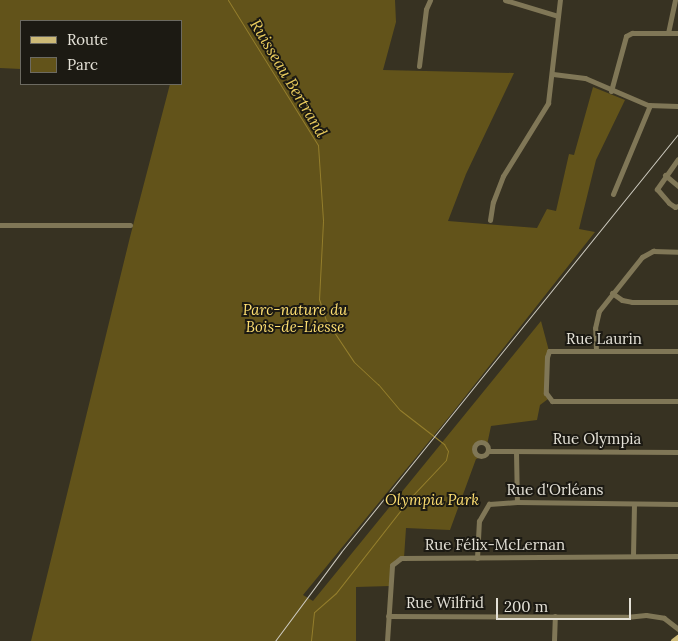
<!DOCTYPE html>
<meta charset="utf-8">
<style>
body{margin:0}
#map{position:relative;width:678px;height:641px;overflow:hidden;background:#373222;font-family:Lora,serif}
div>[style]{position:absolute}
.green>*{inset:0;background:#62531a}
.stream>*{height:1px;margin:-0.5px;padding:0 0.5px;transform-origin:0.5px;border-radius:0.5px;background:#947e2c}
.minor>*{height:5px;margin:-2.5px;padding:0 2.5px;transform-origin:2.5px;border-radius:2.5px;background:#807757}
.minor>.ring{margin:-2.5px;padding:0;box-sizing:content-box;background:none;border:5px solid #807757;border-radius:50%}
.major>*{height:7px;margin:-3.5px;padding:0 3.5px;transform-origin:3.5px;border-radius:3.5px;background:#cdba77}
.tram>*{height:1px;margin:-0.5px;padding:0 0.5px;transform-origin:0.5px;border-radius:0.5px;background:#cdcabf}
span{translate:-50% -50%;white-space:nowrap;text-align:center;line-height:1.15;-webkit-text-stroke:4px #1c1a13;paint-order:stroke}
.park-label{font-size:15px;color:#fedf71;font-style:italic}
.street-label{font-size:15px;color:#e4e1d7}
.water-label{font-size:16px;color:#eacc5d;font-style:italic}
.legend{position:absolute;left:20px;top:20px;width:162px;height:65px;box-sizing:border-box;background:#1c1a13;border:1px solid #6c6a61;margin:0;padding:6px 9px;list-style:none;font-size:15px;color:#e4e1d7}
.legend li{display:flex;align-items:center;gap:10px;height:25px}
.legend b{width:25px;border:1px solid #6c6a61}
.scale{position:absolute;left:496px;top:598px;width:135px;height:22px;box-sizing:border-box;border:2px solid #e4e1d7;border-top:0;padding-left:6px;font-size:15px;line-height:18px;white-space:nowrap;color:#e4e1d7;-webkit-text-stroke:4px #1c1a13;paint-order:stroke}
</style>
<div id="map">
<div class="green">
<div style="clip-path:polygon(0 0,395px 0,396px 22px,383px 70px,514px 73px,466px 174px,448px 221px,537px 228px,547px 209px,556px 211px,569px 154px,574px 155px,593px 87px,625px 100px,596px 160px,579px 229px,595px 232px,449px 417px,303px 595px,313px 601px,541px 321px,549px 351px,548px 399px,540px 405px,537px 420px,491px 426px,487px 445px,481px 442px,474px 447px,476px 454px,484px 456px,476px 459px,450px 530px,406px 528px,404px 558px,395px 560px,390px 586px,356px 587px,356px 641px,31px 641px,130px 237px,170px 84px,181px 84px,181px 21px,21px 21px,21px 69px,0 68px)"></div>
</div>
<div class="stream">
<div style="left:228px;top:0;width:171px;rotate:58.2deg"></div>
<div style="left:318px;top:145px;width:76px;rotate:86.2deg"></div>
<div style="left:323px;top:221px;width:78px;rotate:92.9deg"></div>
<div style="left:319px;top:299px;width:22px;rotate:72deg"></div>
<div style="left:326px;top:320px;width:50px;rotate:56.3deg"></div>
<div style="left:354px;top:362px;width:33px;rotate:43deg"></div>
<div style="left:378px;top:384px;width:34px;rotate:50deg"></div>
<div style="left:400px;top:410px;width:56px;rotate:37.7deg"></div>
<div style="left:444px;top:444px;width:8px;rotate:60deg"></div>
<div style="left:448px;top:451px;width:9px;rotate:103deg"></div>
<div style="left:446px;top:460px;width:51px;rotate:133.4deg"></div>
<div style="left:411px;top:497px;width:122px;rotate:128deg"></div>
<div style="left:336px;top:593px;width:29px;rotate:139deg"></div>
<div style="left:314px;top:612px;width:29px;rotate:96deg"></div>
</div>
<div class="minor">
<div style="left:505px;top:0;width:55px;rotate:16.8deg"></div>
<div style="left:668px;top:33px;width:34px;rotate:-78deg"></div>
<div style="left:419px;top:66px;width:57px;rotate:-83deg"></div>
<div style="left:426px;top:9px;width:10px;rotate:-66deg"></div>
<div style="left:553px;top:74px;width:32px;rotate:7deg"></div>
<div style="left:585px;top:78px;width:69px;rotate:23.2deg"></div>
<div style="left:648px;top:105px;width:30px;rotate:2deg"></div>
<div style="left:611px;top:91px;width:57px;rotate:-74.7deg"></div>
<div style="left:626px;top:36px;width:7px;rotate:-27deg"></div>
<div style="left:632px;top:33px;width:46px"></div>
<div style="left:678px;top:159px;width:37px;rotate:125deg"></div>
<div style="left:657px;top:189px;width:18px;rotate:49deg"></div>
<div style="left:669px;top:203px;width:7px;rotate:34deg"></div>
<div style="left:675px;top:207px;width:3px;rotate:-18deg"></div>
<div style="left:665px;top:175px;width:17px;rotate:40deg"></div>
<div style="left:613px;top:194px;width:96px;rotate:-67.4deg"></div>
<div style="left:490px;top:220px;width:18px;rotate:-81deg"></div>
<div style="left:493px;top:202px;width:28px;rotate:-69deg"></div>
<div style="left:503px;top:176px;width:86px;rotate:-58.3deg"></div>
<div style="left:548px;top:103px;width:104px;rotate:-83.4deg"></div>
<div style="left:0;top:225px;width:130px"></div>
<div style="left:612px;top:293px;width:12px;rotate:35deg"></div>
<div style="left:622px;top:300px;width:10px;rotate:11deg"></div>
<div style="left:632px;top:302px;width:46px"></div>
<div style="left:596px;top:351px;width:23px;rotate:-92deg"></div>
<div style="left:595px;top:328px;width:17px;rotate:-77deg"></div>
<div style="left:599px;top:311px;width:69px;rotate:-51.5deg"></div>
<div style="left:642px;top:257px;width:13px;rotate:-29deg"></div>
<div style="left:653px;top:251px;width:25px;rotate:2deg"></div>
<div style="left:678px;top:351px;width:129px;rotate:180deg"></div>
<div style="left:549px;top:351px;width:6px;rotate:108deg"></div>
<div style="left:547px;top:357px;width:36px;rotate:92deg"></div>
<div style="left:546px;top:393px;width:10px;rotate:53deg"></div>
<div style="left:552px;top:401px;width:126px"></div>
<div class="ring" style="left:474px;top:442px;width:9px;height:9px"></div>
<div style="left:488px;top:451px;width:190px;rotate:0.3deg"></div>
<div style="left:516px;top:452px;width:50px;rotate:88.9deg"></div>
<div style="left:633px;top:556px;width:52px;rotate:-88.9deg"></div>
<div style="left:477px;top:558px;width:37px;rotate:-87deg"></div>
<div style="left:479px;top:521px;width:20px;rotate:-60deg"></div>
<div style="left:489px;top:504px;width:28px;rotate:-4deg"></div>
<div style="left:517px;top:502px;width:161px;rotate:0.7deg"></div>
<div style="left:388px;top:616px;width:238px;rotate:0.2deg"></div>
<div style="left:626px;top:617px;width:20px;rotate:-6deg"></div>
<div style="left:646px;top:615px;width:18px;rotate:9deg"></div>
<div style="left:664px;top:618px;width:18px;rotate:38deg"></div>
<div style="left:387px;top:641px;width:76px;rotate:-86.2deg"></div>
<div style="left:392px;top:565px;width:11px;rotate:-38deg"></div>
<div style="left:401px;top:558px;width:277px;rotate:-0.4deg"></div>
<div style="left:554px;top:641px;width:25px;rotate:-88deg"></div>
</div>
<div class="major">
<div style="left:674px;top:641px;width:5px;rotate:-37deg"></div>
</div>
<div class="tram">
<div style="left:275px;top:641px;width:111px;rotate:-53.4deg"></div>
<div style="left:341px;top:552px;width:537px;rotate:-51.12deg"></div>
</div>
<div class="park-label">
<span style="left:295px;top:318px">Parc-nature du<br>Bois-de-Liesse</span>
<span style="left:432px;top:500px">Olympia Park</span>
</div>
<div class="street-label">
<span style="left:604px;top:339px">Rue Laurin</span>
<span style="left:597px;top:439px">Rue Olympia</span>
<span style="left:555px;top:490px">Rue d'Orléans</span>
<span style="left:495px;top:545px">Rue Félix-McLernan</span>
<span style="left:445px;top:603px">Rue Wilfrid</span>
</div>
<div class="water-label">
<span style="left:289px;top:78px;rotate:59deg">Ruisseau Bertrand</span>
</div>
<ul class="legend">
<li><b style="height:6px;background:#cdba77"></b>Route</li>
<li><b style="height:14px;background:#62531a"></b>Parc</li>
</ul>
<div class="scale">200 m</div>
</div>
